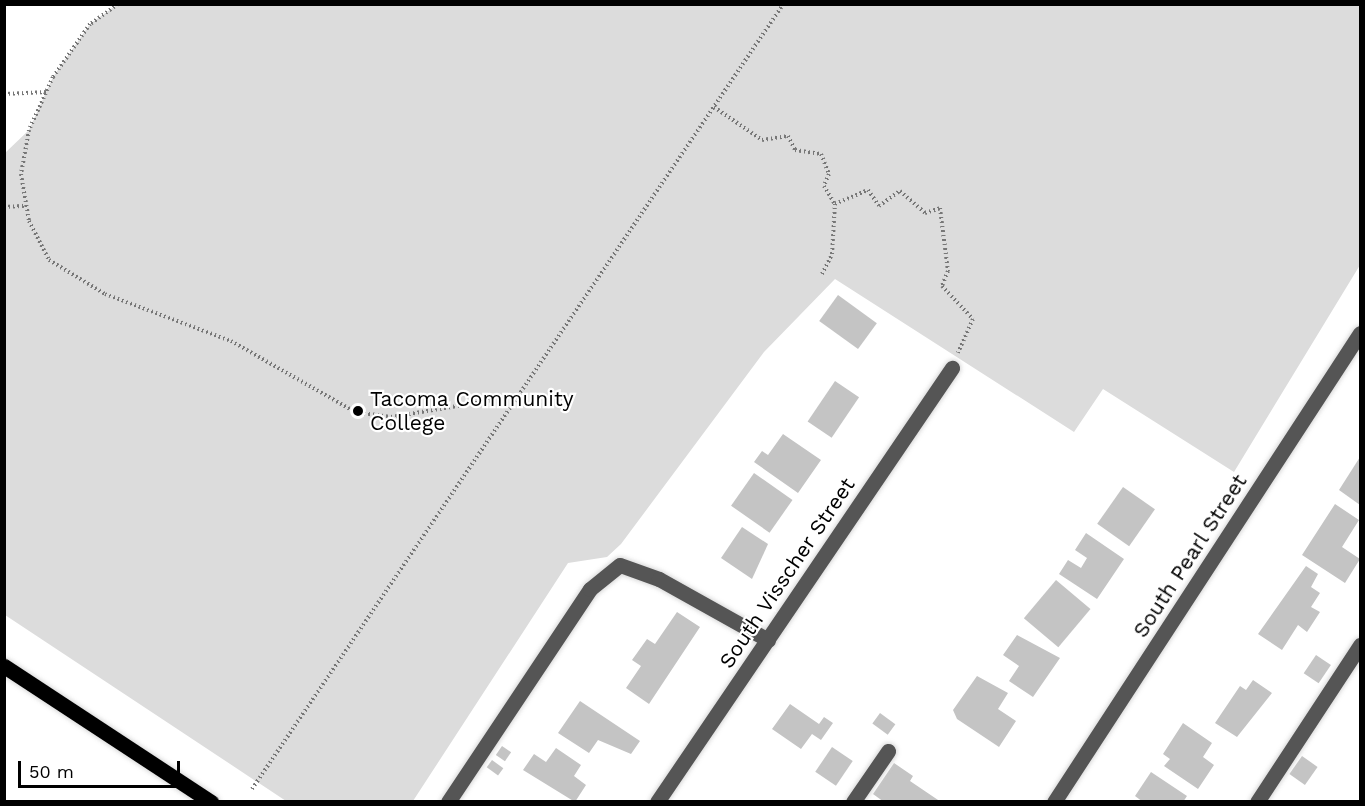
<!DOCTYPE html>
<style>
body{margin:0}
#map{position:relative;width:1365px;height:806px;overflow:hidden;background:#fff;font-family:"Work Sans",sans-serif}
div>[style]{position:absolute}
.green>*{inset:0;background:#dcdcdc}
.building>*{inset:0;background:#c4c4c4;transform-origin:0 0}
.path>*{height:4px;margin-top:-2px;transform-origin:0;background:repeating-linear-gradient(90deg,#777 0 1.5px,transparent 0 4.5px)}
.roads{filter:drop-shadow(0 0 2px #dbdbdb) drop-shadow(0 0 2px #dbdbdb)}
.minor>*{height:15px;margin:-7.5px;padding:0 7.5px;transform-origin:7.5px;border-radius:7.5px;background:#555}
.major>*{height:15px;margin:-7.5px;padding:0 7.5px;transform-origin:7.5px;border-radius:7.5px;background:#000}
.dots>*{width:16px;height:16px;translate:-50% -50%;box-sizing:border-box;border:3px solid #fff;border-radius:50%}
span{translate:-50% -50%;white-space:nowrap;text-align:center;line-height:1.15;-webkit-text-stroke:4.5px #fff;paint-order:stroke}
.poi-label{font-size:21px;color:#000}
.left{translate:0 -50%;text-align:left}
.street-label{font-size:21px;color:#000}
.frame{position:absolute;inset:0;border:6px solid #000;pointer-events:none}
.scale{position:absolute;left:18px;top:761px;width:162px;height:27px;box-sizing:border-box;border:3px solid #000;border-top:0;padding-left:8px;font-size:18px;line-height:21px;white-space:nowrap;color:#000;-webkit-text-stroke:4px #fff;paint-order:stroke}
</style>
<div id="map">
<div class="green">
<div style="clip-path:polygon(118px 4px,1360px 5px,1360px 265px,1234px 472px,1103px 389px,1074px 432px,835px 279px,764px 352px,621px 544px,607px 557px,568px 563px,413px 801px,286px 801px,5px 615px,5px 153px,29px 130px,53px 77px,90px 24px)"></div>
</div>
<div class="building">
<div style="left:838px;top:295px;width:48px;height:32px;rotate:36deg"></div>
<div style="left:835px;top:381px;width:29px;height:49px;rotate:34deg"></div>
<div style="clip-path:polygon(783px 434px,821px 460px,798px 493px,754px 462px,762px 451px,768px 455px)"></div>
<div style="clip-path:polygon(1360px 457px,1360px 505px,1339px 490px)"></div>
<div style="left:754px;top:473px;width:47px;height:40px;rotate:35deg"></div>
<div style="left:1123px;top:487px;width:39px;height:45px;rotate:35deg"></div>
<div style="clip-path:polygon(1335px 504px,1359px 520px,1342px 547px,1360px 559px,1345px 583px,1302px 555px)"></div>
<div style="clip-path:polygon(742px 527px,768px 544px,752px 579px,721px 558px)"></div>
<div style="clip-path:polygon(1086px 533px,1124px 559px,1097px 599px,1059px 574px,1068px 560px,1081px 568px,1087px 558px,1075px 550px)"></div>
<div style="clip-path:polygon(1306px 566px,1318px 574px,1311px 587px,1320px 593px,1311px 607px,1320px 612px,1307px 632px,1298px 625px,1282px 650px,1258px 634px)"></div>
<div style="left:1056px;top:580px;width:45px;height:50px;rotate:40deg"></div>
<div style="clip-path:polygon(677px 612px,700px 627px,649px 704px,626px 688px,641px 666px,632px 660px,647px 639px,655px 644px)"></div>
<div style="clip-path:polygon(1017px 635px,1060px 658px,1033px 697px,1009px 681px,1019px 666px,1003px 655px)"></div>
<div style="left:1316px;top:655px;width:18px;height:22px;rotate:34deg"></div>
<div style="clip-path:polygon(977px 676px,1008px 693px,998px 709px,1016px 721px,999px 747px,957px 719px,953px 710px)"></div>
<div style="clip-path:polygon(1253px 680px,1272px 693px,1237px 737px,1215px 723px,1240px 686px,1246px 690px)"></div>
<div style="clip-path:polygon(580px 701px,640px 741px,631px 754px,598px 740px,589px 753px,558px 733px)"></div>
<div style="clip-path:polygon(790px 704px,819px 724px,824px 717px,833px 723px,821px 740px,812px 734px,801px 749px,772px 729px)"></div>
<div style="left:880px;top:713px;width:19px;height:13px;rotate:36deg"></div>
<div style="clip-path:polygon(1183px 723px,1212px 743px,1203px 757px,1214px 765px,1198px 789px,1164px 766px,1170px 759px,1163px 754px)"></div>
<div style="left:502px;top:746px;width:11px;height:11px;rotate:34deg"></div>
<div style="left:832px;top:747px;width:25px;height:30px;rotate:34deg"></div>
<div style="clip-path:polygon(556px 748px,581px 765px,574px 776px,586px 785px,575px 802px,523px 770px,534px 754px,546px 762px)"></div>
<div style="left:1302px;top:756px;width:19px;height:22px;rotate:35deg"></div>
<div style="left:492px;top:760px;width:14px;height:9px;rotate:36deg"></div>
<div style="clip-path:polygon(894px 763px,913px 776px,910px 781px,941px 802px,884px 802px,873px 794px)"></div>
<div style="clip-path:polygon(1151px 772px,1187px 796px,1183px 802px,1143px 802px,1135px 796px)"></div>
</div>
<div class="path">
<div style="left:118px;top:4px;width:34px;rotate:144deg"></div>
<div style="left:90px;top:24px;width:65px;rotate:124.9deg"></div>
<div style="left:53px;top:77px;width:58px;rotate:114.4deg"></div>
<div style="left:29px;top:130px;width:45px;rotate:100.3deg"></div>
<div style="left:21px;top:174px;width:48px;rotate:80.3deg"></div>
<div style="left:29px;top:221px;width:44px;rotate:62.9deg"></div>
<div style="left:49px;top:260px;width:66px;rotate:31.3deg"></div>
<div style="left:105px;top:294px;width:134px;rotate:20.5deg"></div>
<div style="left:231px;top:341px;width:143px;rotate:29.8deg"></div>
<div style="left:355px;top:412px;width:36px;rotate:8deg"></div>
<div style="left:391px;top:417px;width:129px;rotate:-9.4deg"></div>
<div style="left:518px;top:396px;width:473px;rotate:-55.9deg"></div>
<div style="left:4px;top:94px;width:43px;rotate:-2.7deg"></div>
<div style="left:714px;top:107px;width:58px;rotate:34.5deg"></div>
<div style="left:762px;top:140px;width:26px;rotate:-9deg"></div>
<div style="left:788px;top:136px;width:16px;rotate:63deg"></div>
<div style="left:795px;top:150px;width:26px;rotate:9deg"></div>
<div style="left:821px;top:154px;width:22px;rotate:68deg"></div>
<div style="left:829px;top:174px;width:13px;rotate:113deg"></div>
<div style="left:824px;top:186px;width:21px;rotate:59deg"></div>
<div style="left:835px;top:204px;width:36px;rotate:-23deg"></div>
<div style="left:868px;top:190px;width:19px;rotate:55deg"></div>
<div style="left:879px;top:206px;width:26px;rotate:-36deg"></div>
<div style="left:900px;top:191px;width:33px;rotate:41deg"></div>
<div style="left:925px;top:213px;width:16px;rotate:-18deg"></div>
<div style="left:940px;top:208px;width:64px;rotate:82.8deg"></div>
<div style="left:948px;top:271px;width:16px;rotate:112deg"></div>
<div style="left:942px;top:286px;width:45px;rotate:46.8deg"></div>
<div style="left:973px;top:319px;width:37px;rotate:114deg"></div>
<div style="left:4px;top:207px;width:22px;rotate:-3deg"></div>
<div style="left:822px;top:274px;width:22px;rotate:-63deg"></div>
<div style="left:832px;top:254px;width:50px;rotate:-86.6deg"></div>
<div style="left:252px;top:789px;width:475px;rotate:-55.9deg"></div>
</div>
<div class="roads">
<div class="minor">
<div style="left:448px;top:802px;width:256px;rotate:-56.3deg"></div>
<div style="left:590px;top:589px;width:38px;rotate:-39deg"></div>
<div style="left:620px;top:565px;width:41px;rotate:19.7deg"></div>
<div style="left:659px;top:579px;width:125px;rotate:29.2deg"></div>
<div style="left:657px;top:802px;width:525px;rotate:-55.8deg"></div>
<div style="left:853px;top:802px;width:62px;rotate:-55.5deg"></div>
<div style="left:1054px;top:802px;width:560px;rotate:-56.88deg"></div>
<div style="left:1257px;top:802px;width:188px;rotate:-56.7deg"></div>
</div>
<div class="major">
<div style="left:4px;top:666px;width:248px;rotate:33.3deg"></div>
</div>
</div>
<div class="dots">
<div style="left:358px;top:411px;background:#000"></div>
</div>
<div class="poi-label">
<span class="left" style="left:370px;top:411px">Tacoma Community<br>College</span>
</div>
<div class="street-label">
<span style="left:1190px;top:556px;rotate:-57deg">South Pearl Street</span>
<span style="left:787px;top:573px;rotate:-56deg">South Visscher Street</span>
</div>
<div class="frame"></div>
<div class="scale">50 m</div>
</div>
